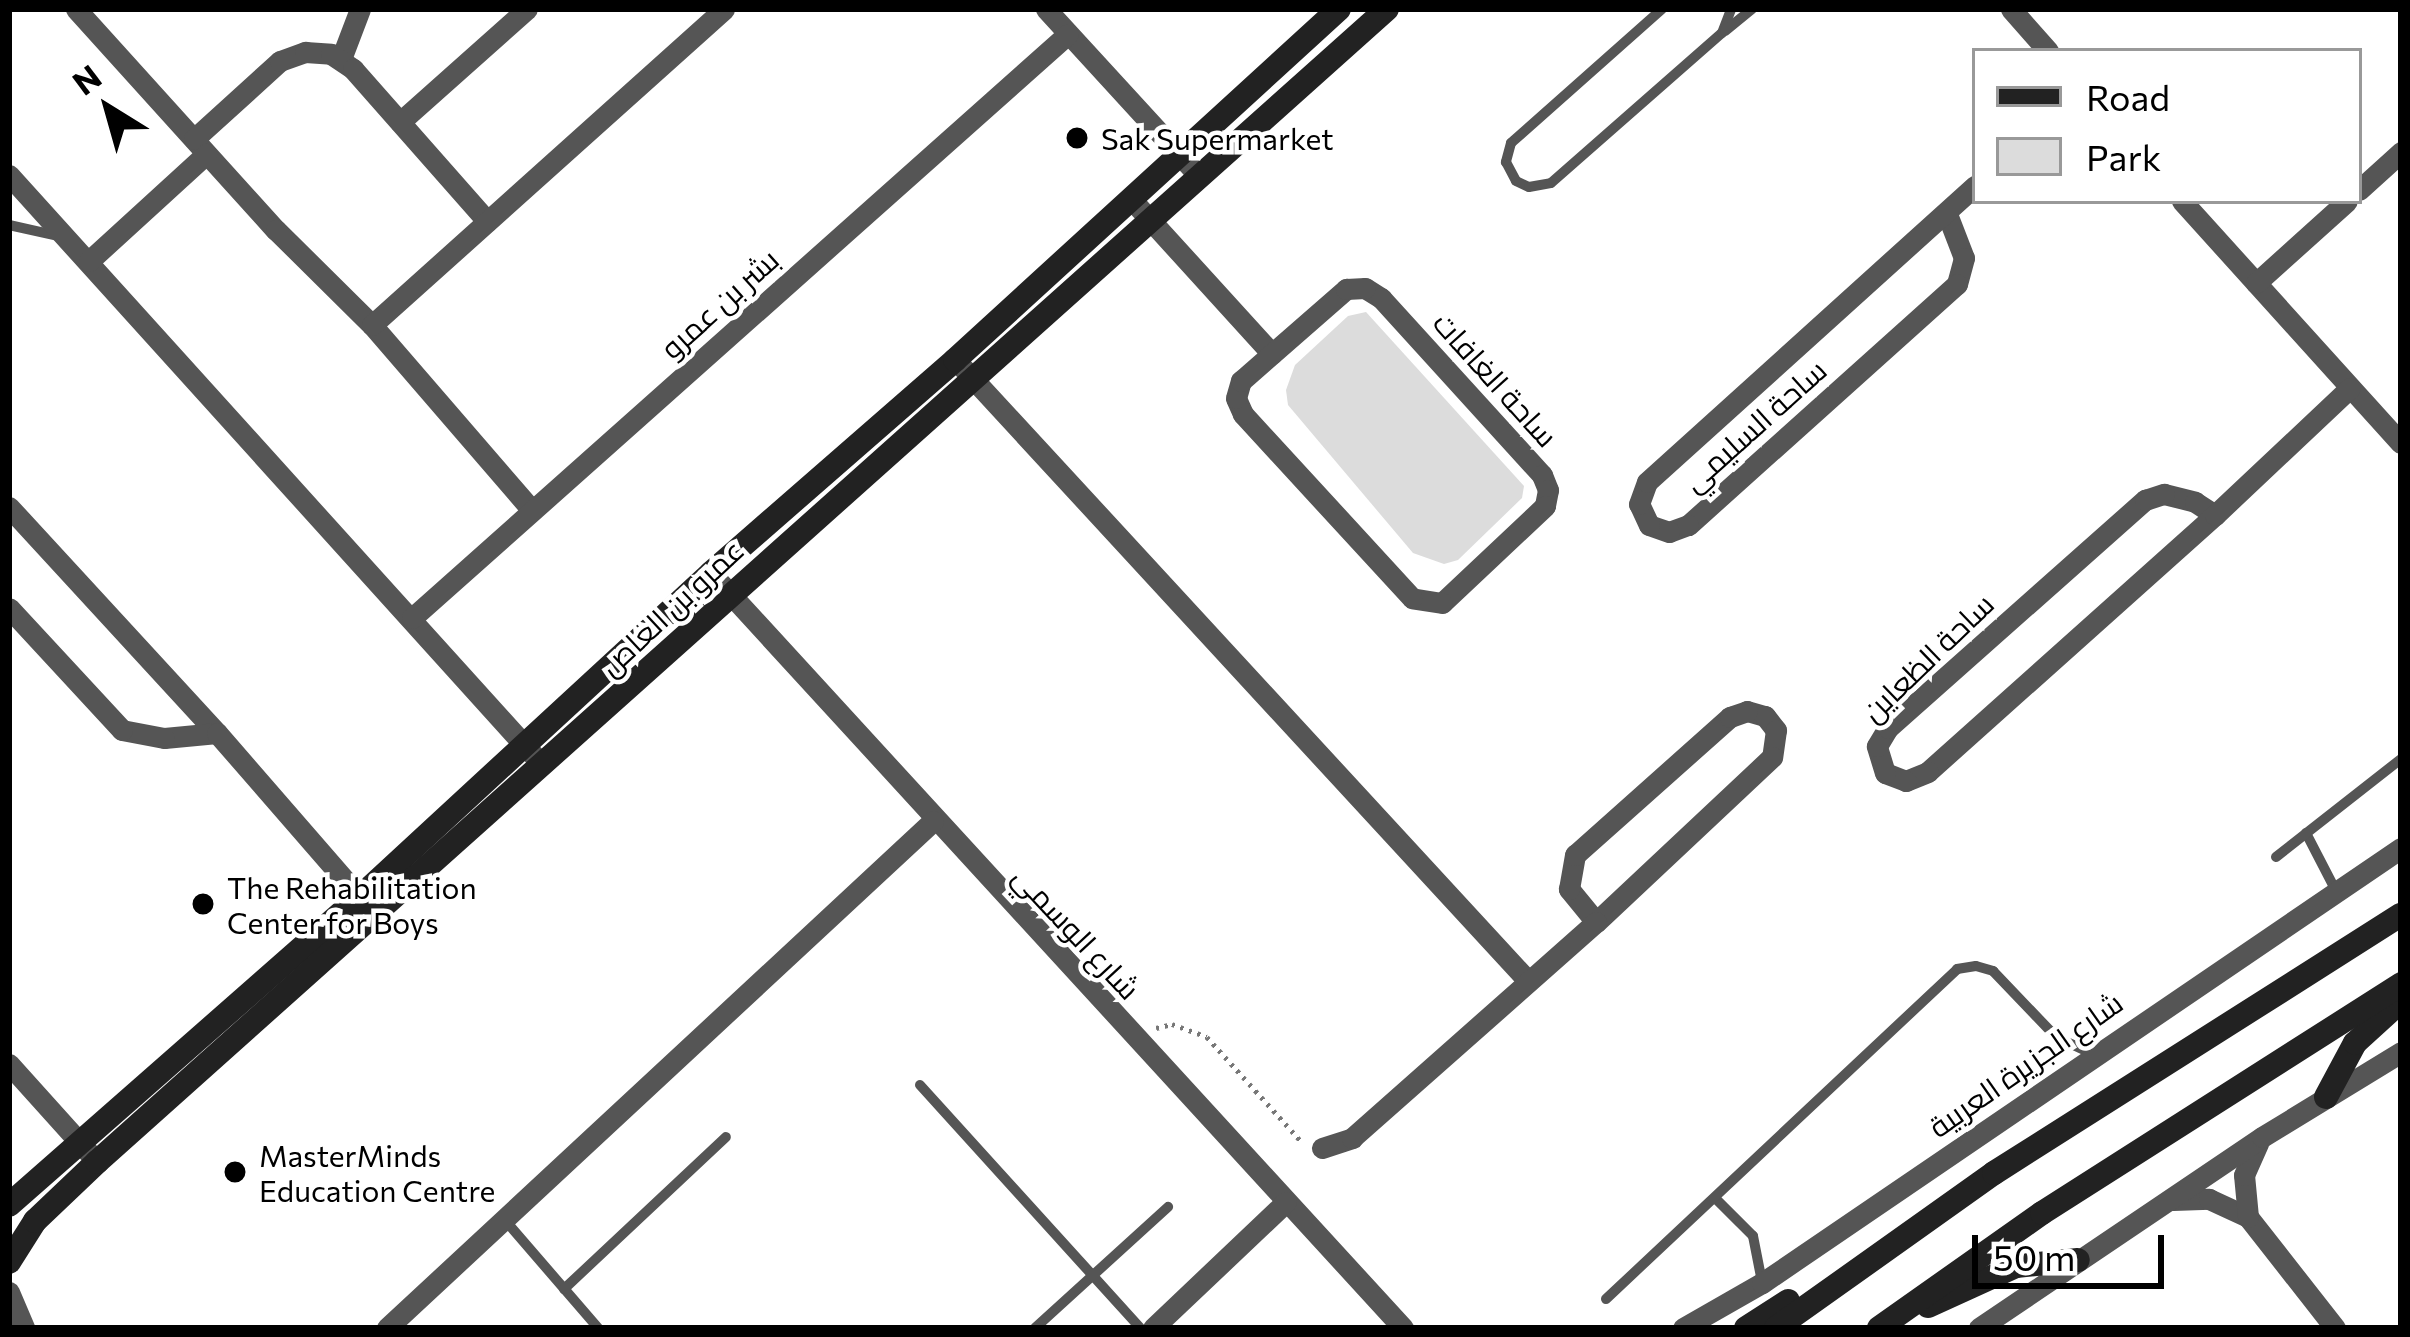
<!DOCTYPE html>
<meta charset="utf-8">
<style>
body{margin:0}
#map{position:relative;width:2410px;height:1337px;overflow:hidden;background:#fff;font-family:Commissioner,Cairo,sans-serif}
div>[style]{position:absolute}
.green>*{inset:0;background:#dcdcdc}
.path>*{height:4.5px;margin-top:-2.25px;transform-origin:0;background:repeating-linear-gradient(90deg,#777 0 3px,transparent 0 9px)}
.lane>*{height:10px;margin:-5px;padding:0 5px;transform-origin:5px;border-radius:5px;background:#555}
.street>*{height:21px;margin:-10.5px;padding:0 10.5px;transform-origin:10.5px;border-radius:10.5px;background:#555}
.secondary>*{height:24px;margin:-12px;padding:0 12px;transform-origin:12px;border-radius:12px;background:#222}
.dots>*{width:33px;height:33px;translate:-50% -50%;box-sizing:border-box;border:6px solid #fff;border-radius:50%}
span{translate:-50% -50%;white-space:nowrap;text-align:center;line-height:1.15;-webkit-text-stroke:9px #fff;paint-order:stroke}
.poi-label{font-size:30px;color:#000}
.left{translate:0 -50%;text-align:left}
.street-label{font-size:30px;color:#000}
.frame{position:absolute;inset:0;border:12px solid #000;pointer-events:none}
.legend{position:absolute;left:1972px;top:48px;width:390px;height:156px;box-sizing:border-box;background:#fff;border:3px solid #999;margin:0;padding:15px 21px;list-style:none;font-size:36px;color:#000}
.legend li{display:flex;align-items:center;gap:24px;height:60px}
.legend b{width:60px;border:3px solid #999}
.north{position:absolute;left:48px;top:48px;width:120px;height:120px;-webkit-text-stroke:9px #fff;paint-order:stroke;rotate:323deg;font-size:33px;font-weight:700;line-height:48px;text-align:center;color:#000}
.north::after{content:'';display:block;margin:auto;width:42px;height:54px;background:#000;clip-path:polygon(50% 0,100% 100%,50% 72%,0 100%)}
.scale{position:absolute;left:1972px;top:1235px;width:192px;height:54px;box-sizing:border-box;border:6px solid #000;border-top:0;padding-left:15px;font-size:36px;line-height:42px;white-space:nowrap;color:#000;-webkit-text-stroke:9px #fff;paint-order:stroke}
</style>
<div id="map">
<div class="green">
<div style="clip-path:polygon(1366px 312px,1524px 486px,1522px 498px,1458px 560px,1444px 564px,1413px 553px,1288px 405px,1286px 390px,1295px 365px,1348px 316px)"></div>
</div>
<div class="path">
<div style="left:1156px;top:1028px;width:16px;rotate:-14deg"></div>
<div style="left:1172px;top:1024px;width:37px;rotate:20deg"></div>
<div style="left:1207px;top:1037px;width:139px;rotate:47.9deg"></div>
</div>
<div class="lane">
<div style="left:1662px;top:9px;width:202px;rotate:138.4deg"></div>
<div style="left:1511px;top:143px;width:20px;rotate:105deg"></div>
<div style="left:1506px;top:162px;width:21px;rotate:62deg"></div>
<div style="left:1516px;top:181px;width:14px;rotate:25deg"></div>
<div style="left:1529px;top:187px;width:22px;rotate:-10deg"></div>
<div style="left:1551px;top:183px;width:227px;rotate:-41.3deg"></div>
<div style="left:1722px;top:33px;width:26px;rotate:-69deg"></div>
<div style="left:1725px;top:31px;width:35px;rotate:-39deg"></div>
<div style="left:9px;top:225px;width:50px;rotate:12.7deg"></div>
<div style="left:2306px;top:833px;width:63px;rotate:62.6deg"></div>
<div style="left:2276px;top:857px;width:159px;rotate:-38.1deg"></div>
<div style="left:920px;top:1085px;width:328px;rotate:47.8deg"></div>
<div style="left:1717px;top:1200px;width:51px;rotate:45deg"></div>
<div style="left:1753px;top:1236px;width:47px;rotate:78.9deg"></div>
<div style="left:504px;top:1219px;width:144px;rotate:49.2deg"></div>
<div style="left:564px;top:1289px;width:222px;rotate:-43.2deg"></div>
<div style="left:1606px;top:1299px;width:482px;rotate:-43.2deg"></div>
<div style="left:1957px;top:969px;width:19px;rotate:-9deg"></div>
<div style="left:1976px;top:966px;width:18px;rotate:16deg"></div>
<div style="left:1993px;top:971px;width:91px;rotate:46.3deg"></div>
<div style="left:2056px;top:1037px;width:41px;rotate:24.7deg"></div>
<div style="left:1035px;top:1328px;width:180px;rotate:-42.3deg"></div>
</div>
<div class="street">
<div style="left:76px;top:9px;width:298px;rotate:47.9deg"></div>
<div style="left:276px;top:230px;width:135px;rotate:44.7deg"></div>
<div style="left:372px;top:325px;width:243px;rotate:49.2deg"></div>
<div style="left:1046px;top:9px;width:226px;rotate:47.5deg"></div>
<div style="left:2011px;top:9px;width:56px;rotate:48.6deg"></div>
<div style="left:341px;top:59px;width:53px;rotate:-69.2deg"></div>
<div style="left:400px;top:122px;width:170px;rotate:-41.7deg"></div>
<div style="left:194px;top:139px;width:116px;rotate:-42.2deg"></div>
<div style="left:280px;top:61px;width:27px;rotate:-20deg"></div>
<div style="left:305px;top:52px;width:26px;rotate:4deg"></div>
<div style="left:331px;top:54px;width:27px;rotate:34deg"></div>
<div style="left:353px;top:69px;width:203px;rotate:48.6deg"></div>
<div style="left:9px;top:175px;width:784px;rotate:47.89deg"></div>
<div style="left:2359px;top:190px;width:57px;rotate:-42.1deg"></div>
<div style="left:1132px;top:200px;width:208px;rotate:47.7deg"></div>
<div style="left:2182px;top:201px;width:326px;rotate:47.9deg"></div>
<div style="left:1947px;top:214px;width:47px;rotate:68.9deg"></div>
<div style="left:1964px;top:258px;width:27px;rotate:105deg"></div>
<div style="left:1957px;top:284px;width:361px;rotate:138.1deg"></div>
<div style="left:1688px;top:525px;width:20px;rotate:160deg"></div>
<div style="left:1669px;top:532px;width:21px;rotate:-161deg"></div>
<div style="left:1649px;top:525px;width:23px;rotate:-115deg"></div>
<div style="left:1639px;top:504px;width:23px;rotate:-70deg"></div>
<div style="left:1647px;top:482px;width:442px;rotate:-42.1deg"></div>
<div style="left:89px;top:261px;width:159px;rotate:-42.4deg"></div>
<div style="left:2256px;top:283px;width:122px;rotate:-42deg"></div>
<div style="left:1365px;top:288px;width:19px;rotate:32deg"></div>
<div style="left:1381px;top:298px;width:239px;rotate:47.7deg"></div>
<div style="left:1542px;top:475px;width:16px;rotate:68deg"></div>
<div style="left:1548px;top:490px;width:16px;rotate:101deg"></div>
<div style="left:1545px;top:506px;width:141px;rotate:136.7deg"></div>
<div style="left:1442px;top:603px;width:30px;rotate:-171deg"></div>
<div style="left:1412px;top:598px;width:250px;rotate:-132.6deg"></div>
<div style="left:1243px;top:414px;width:17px;rotate:-114deg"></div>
<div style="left:1236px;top:398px;width:18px;rotate:-74deg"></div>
<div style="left:1241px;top:381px;width:140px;rotate:-41.2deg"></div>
<div style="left:1346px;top:289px;width:19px;rotate:-3deg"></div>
<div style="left:372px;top:325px;width:473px;rotate:-41.9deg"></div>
<div style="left:963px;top:368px;width:834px;rotate:47.33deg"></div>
<div style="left:2164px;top:494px;width:32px;rotate:14deg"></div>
<div style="left:2195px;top:502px;width:24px;rotate:33deg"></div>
<div style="left:2215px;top:515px;width:385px;rotate:138.2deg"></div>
<div style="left:1928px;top:772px;width:24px;rotate:158deg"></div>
<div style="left:1906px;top:781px;width:22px;rotate:-159deg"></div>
<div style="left:1885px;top:773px;width:28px;rotate:-107deg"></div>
<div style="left:1877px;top:746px;width:21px;rotate:-59deg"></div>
<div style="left:1888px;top:728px;width:344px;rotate:-41.6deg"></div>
<div style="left:2145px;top:500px;width:20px;rotate:-18deg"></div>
<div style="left:9px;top:507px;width:307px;rotate:47.4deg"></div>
<div style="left:217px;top:733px;width:53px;rotate:174.6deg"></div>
<div style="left:164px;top:738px;width:43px;rotate:-169.2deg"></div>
<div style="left:122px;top:730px;width:166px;rotate:-132.8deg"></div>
<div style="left:2215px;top:515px;width:185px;rotate:-43.3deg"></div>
<div style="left:711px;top:573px;width:1024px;rotate:47.49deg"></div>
<div style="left:412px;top:618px;width:878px;rotate:-41.68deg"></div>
<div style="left:1747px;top:711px;width:19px;rotate:16deg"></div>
<div style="left:1765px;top:716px;width:18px;rotate:52deg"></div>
<div style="left:1776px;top:730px;width:27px;rotate:98deg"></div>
<div style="left:1772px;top:757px;width:241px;rotate:136.8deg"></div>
<div style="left:1596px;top:922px;width:43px;rotate:-129.3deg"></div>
<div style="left:1569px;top:889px;width:35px;rotate:-80deg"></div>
<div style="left:1575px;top:855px;width:208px;rotate:-41.7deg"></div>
<div style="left:1730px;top:717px;width:18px;rotate:-19deg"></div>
<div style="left:217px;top:733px;width:233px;rotate:49deg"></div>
<div style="left:9px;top:1064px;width:120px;rotate:48deg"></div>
<div style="left:1322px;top:1148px;width:32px;rotate:-18deg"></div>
<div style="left:1352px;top:1138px;width:326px;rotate:-41.5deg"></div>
<div style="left:2173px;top:1200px;width:36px;rotate:-2deg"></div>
<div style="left:2209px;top:1199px;width:43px;rotate:24.8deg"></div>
<div style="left:2248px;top:1217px;width:141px;rotate:51.9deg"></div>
<div style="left:2248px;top:1217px;width:42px;rotate:-95.4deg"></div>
<div style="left:2244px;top:1175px;width:35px;rotate:-66deg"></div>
<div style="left:9px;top:1292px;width:39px;rotate:67deg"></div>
<div style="left:387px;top:1328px;width:745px;rotate:-42.88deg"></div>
<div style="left:1153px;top:1328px;width:183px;rotate:-43.5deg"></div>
<div style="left:1683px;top:1328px;width:91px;rotate:-29.7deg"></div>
<div style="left:1762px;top:1283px;width:773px;rotate:-34.25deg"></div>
<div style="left:1979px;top:1328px;width:341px;rotate:-34deg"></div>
<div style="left:2262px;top:1137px;width:163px;rotate:-31.4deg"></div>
</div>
<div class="secondary">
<div style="left:2326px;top:1097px;width:61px;rotate:-61.8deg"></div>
<div style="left:2355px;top:1043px;width:62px;rotate:-42.4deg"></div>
<div style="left:9px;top:1205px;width:468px;rotate:-41.3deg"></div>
<div style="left:361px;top:896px;width:476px;rotate:-42.7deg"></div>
<div style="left:711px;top:573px;width:324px;rotate:-41.1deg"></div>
<div style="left:955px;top:360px;width:520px;rotate:-42.43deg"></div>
<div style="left:9px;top:1262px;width:49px;rotate:-57.6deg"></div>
<div style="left:35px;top:1221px;width:86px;rotate:-43.6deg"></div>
<div style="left:97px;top:1162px;width:1730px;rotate:-41.79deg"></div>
<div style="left:1928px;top:1306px;width:97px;rotate:-24.4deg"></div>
<div style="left:2016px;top:1266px;width:62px;rotate:-5.5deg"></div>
<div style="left:1746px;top:1328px;width:50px;rotate:-32.7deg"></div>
<div style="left:1776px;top:1328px;width:267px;rotate:-35.4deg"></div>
<div style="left:1994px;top:1173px;width:482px;rotate:-32.4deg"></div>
<div style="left:1879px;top:1328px;width:199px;rotate:-35.2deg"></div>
<div style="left:2042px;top:1213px;width:426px;rotate:-32.5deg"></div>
</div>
<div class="dots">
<div style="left:1077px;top:138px;background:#000"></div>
<div style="left:203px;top:904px;background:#000"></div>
<div style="left:235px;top:1172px;background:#000"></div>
</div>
<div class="poi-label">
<span class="left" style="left:1101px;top:138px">Sak Supermarket</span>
<span class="left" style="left:227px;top:904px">The Rehabilitation<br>Center for Boys</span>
<span class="left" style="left:259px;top:1172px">MasterMinds<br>Education Centre</span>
</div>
<div class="street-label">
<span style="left:719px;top:303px;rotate:-42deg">بشر بن عمرو</span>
<span style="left:1496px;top:379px;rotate:48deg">ساحة الغافات</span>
<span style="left:1754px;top:425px;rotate:-42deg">ساحة السليمي</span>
<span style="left:671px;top:607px;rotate:-43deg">عمرو بن العاص</span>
<span style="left:1927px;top:657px;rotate:-44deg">ساحة الظعاين</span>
<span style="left:1077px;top:932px;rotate:47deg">شارع الوسمي</span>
<span style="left:2025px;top:1064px;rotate:-35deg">شارع الجزيرة العربية</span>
</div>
<div class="frame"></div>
<ul class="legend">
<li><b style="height:15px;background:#222"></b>Road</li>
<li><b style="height:33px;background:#dcdcdc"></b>Park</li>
</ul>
<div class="north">N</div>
<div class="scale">50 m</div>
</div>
